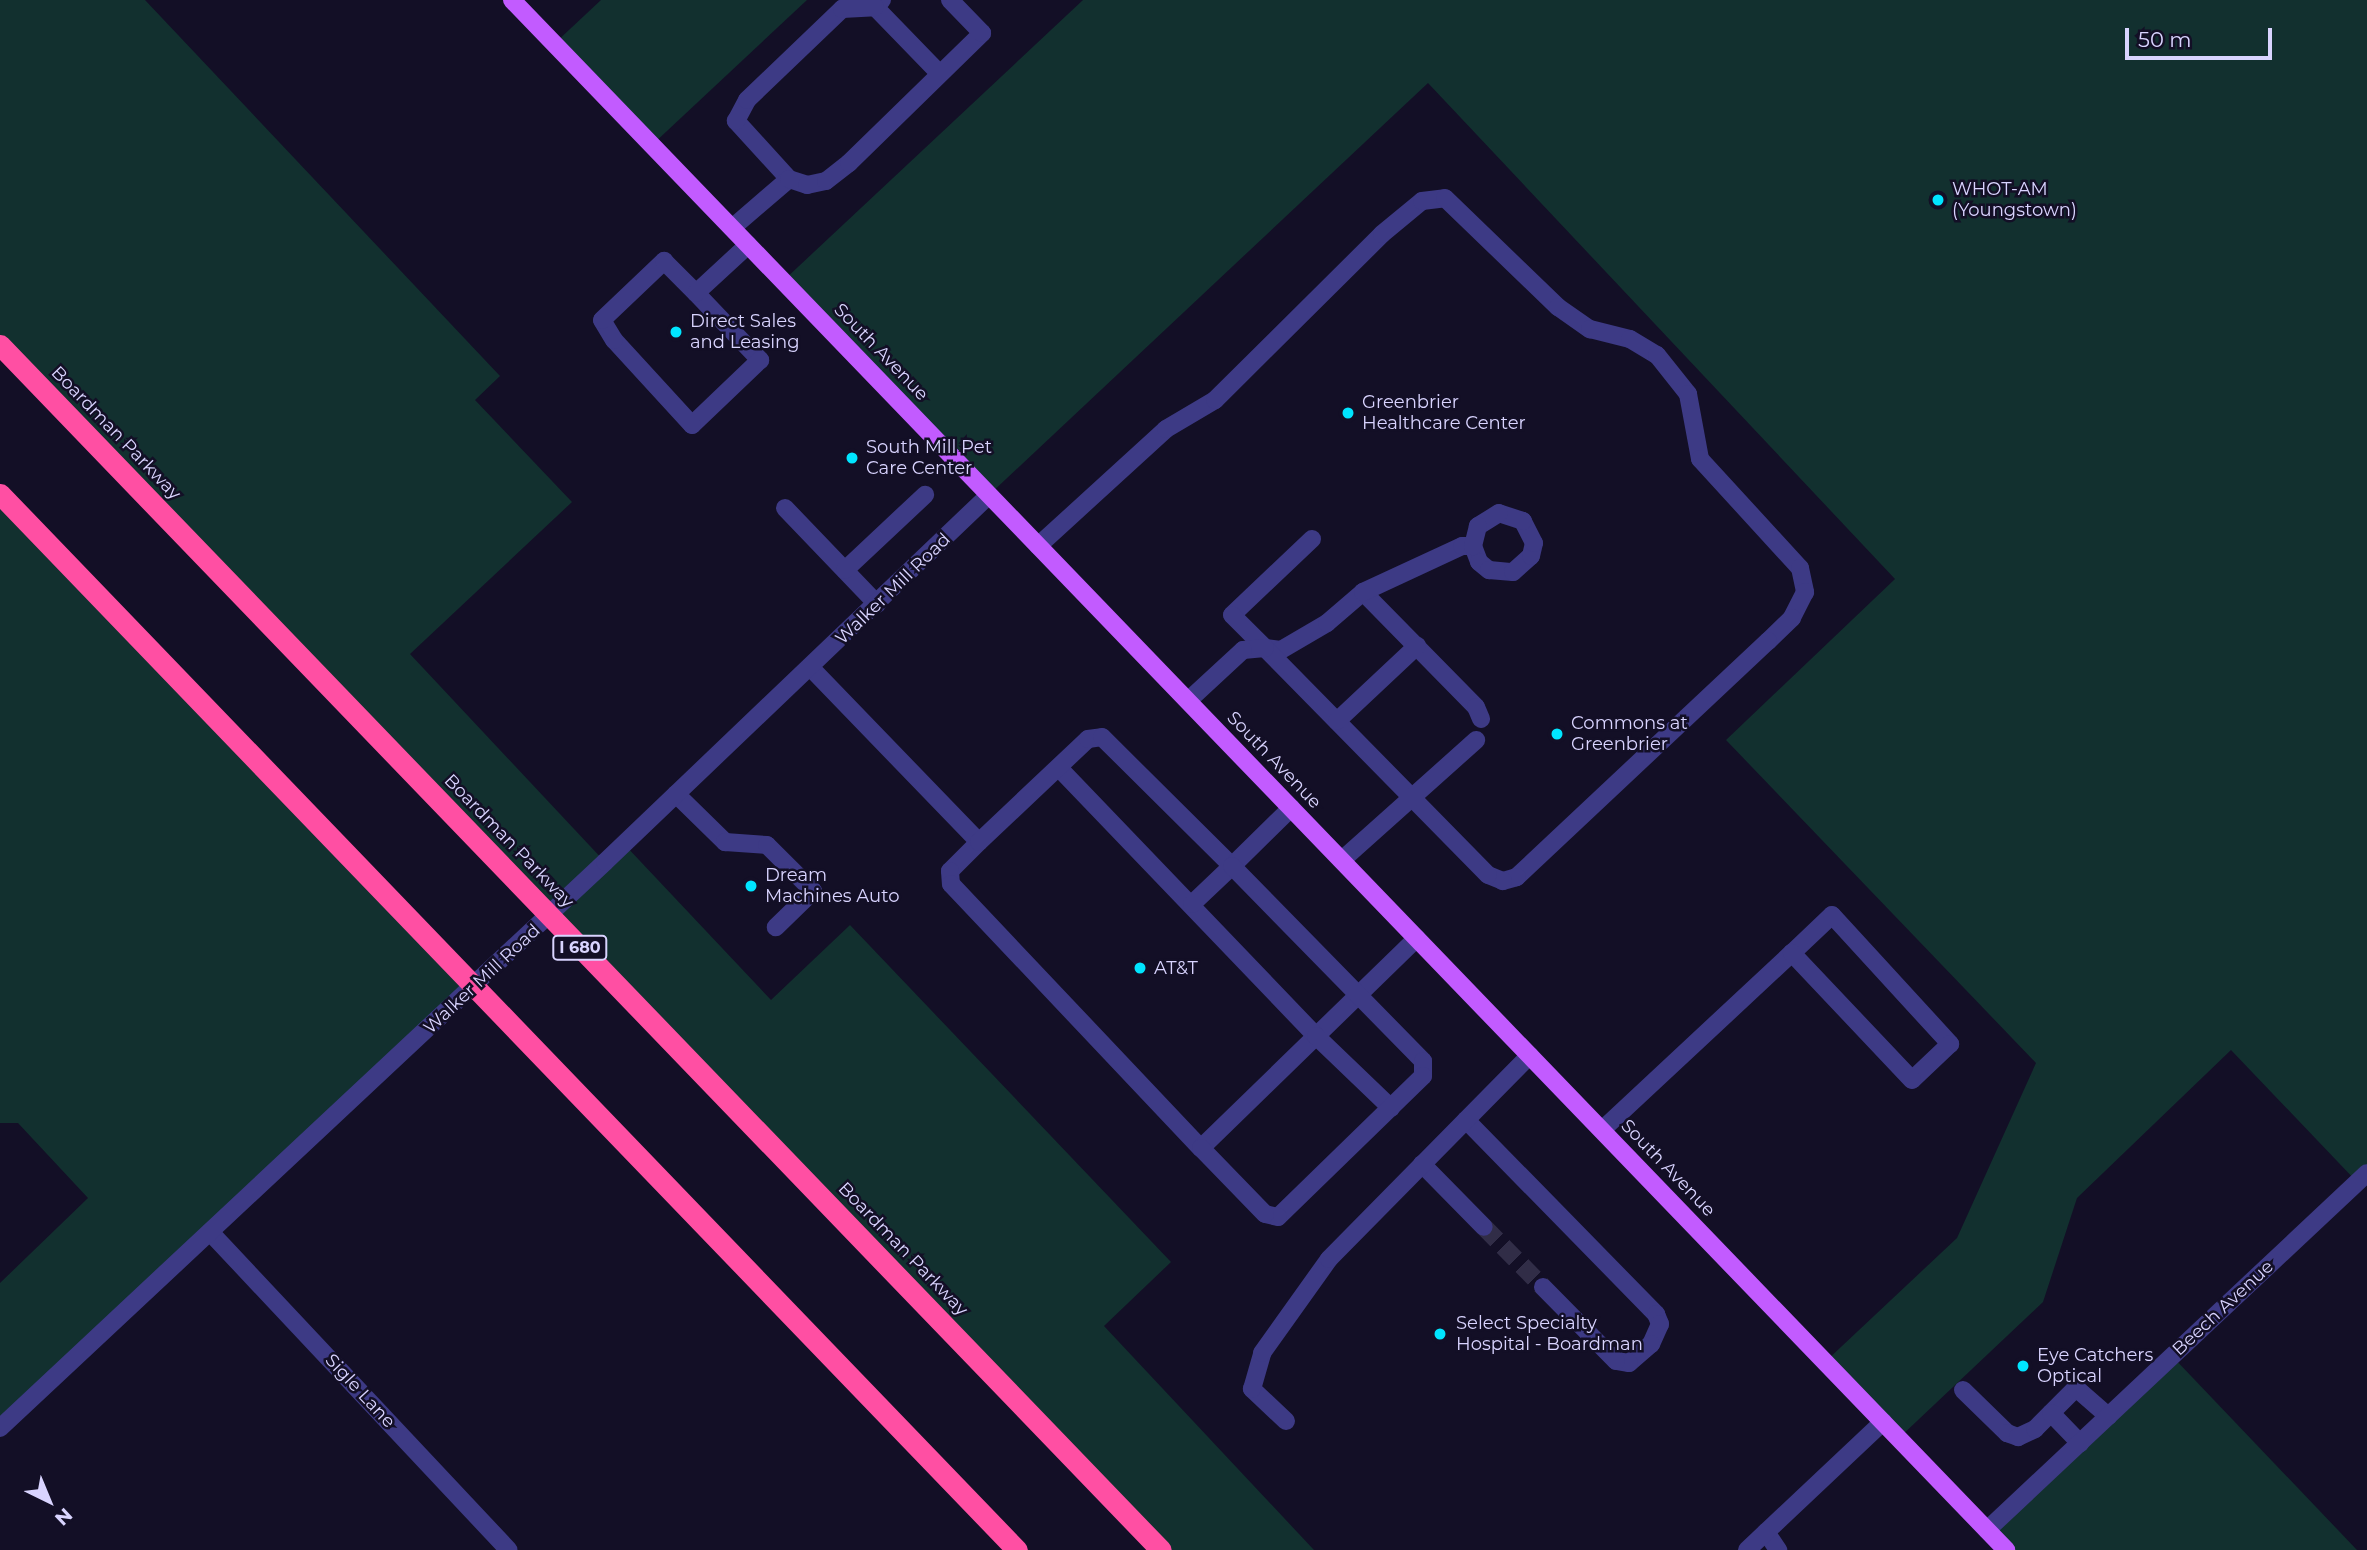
<!DOCTYPE html>
<style>
body{margin:0}
#map{position:relative;width:2367px;height:1550px;overflow:hidden;background:#130f26;font-family:Montserrat,sans-serif}
div>[style]{position:absolute}
.green>*{inset:0;background:#12302f}
.minor-tunnel>*{height:18px;margin-top:-9px;transform-origin:0;background:repeating-linear-gradient(90deg,#312d47 0 18px,transparent 0 27px)}
.minor>*{height:18px;margin:-9px;padding:0 9px;transform-origin:9px;border-radius:9px;background:#3d3a85}
.major>*{height:18px;margin:-9px;padding:0 9px;transform-origin:9px;border-radius:9px;background:#c25bff}
.highway>*{height:21px;margin:-10.5px;padding:0 10.5px;transform-origin:10.5px;border-radius:10.5px;background:#ff4fa3}
.dots>*{width:19px;height:19px;translate:-50% -50%;box-sizing:border-box;border:4px solid #130f26;border-radius:50%}
span{translate:-50% -50%;white-space:nowrap;text-align:center;line-height:1.15;-webkit-text-stroke:5px #130f26;paint-order:stroke}
.shield-label span{padding:2px 5px;background:#130f26;border:2px solid;border-radius:5px;-webkit-text-stroke-width:0}
.shield-label{font-size:16px;color:#d9d4ff;font-weight:700}
.poi-label{font-size:18px;color:#d9d4ff}
.left{translate:0 -50%;text-align:left}
.street-label{font-size:18px;color:#d9d4ff}
.north{position:absolute;left:14px;top:1466px;width:70px;height:70px;-webkit-text-stroke:5px #130f26;paint-order:stroke;rotate:137deg;font-size:19px;font-weight:700;line-height:28px;text-align:center;color:#d9d4ff}
.north::after{content:'';display:block;margin:auto;width:24px;height:32px;background:#d9d4ff;clip-path:polygon(50% 0,100% 100%,50% 72%,0 100%)}
.scale{position:absolute;left:2125px;top:28px;width:147px;height:32px;box-sizing:border-box;border:4px solid #d9d4ff;border-top:0;padding-left:9px;font-size:21px;line-height:24px;white-space:nowrap;color:#d9d4ff;-webkit-text-stroke:5px #130f26;paint-order:stroke}
</style>
<div id="map">
<div class="green">
<div style="clip-path:polygon(0 0,145px 0,500px 376px,475px 400px,572px 502px,410px 654px,605px 862px,624px 844px,771px 1000px,850px 925px,1171px 1262px,1104px 1326px,1314px 1550px,1161px 1550px,0 345px)"></div>
<div style="clip-path:polygon(601px 0,807px 0,652px 145px,554px 44px)"></div>
<div style="clip-path:polygon(1083px 0,2367px 0,2367px 1173px,2357px 1182px,2231px 1050px,2077px 1198px,2043px 1302px,1899px 1438px,1825px 1362px,1957px 1238px,2036px 1063px,1726px 740px,1895px 579px,1428px 83px,989px 495px,783px 281px)"></div>
<div style="clip-path:polygon(0 494px,474px 986px,0 1428px,0 1283px,88px 1198px,18px 1123px,0 1123px)"></div>
<div style="clip-path:polygon(2172px 1356px,2357px 1550px,2006px 1550px,1987px 1530px)"></div>
</div>
<div class="minor-tunnel">
<div style="left:1484px;top:1227px;width:84px;rotate:45.5deg"></div>
</div>
<div class="minor">
<div style="left:882px;top:0;width:10px;rotate:135deg"></div>
<div style="left:875px;top:7px;width:93px;rotate:45.9deg"></div>
<div style="left:789px;top:179px;width:79px;rotate:-132.4deg"></div>
<div style="left:736px;top:121px;width:24px;rotate:-62deg"></div>
<div style="left:747px;top:100px;width:132px;rotate:-43.8deg"></div>
<div style="left:842px;top:9px;width:33px;rotate:-3deg"></div>
<div style="left:732px;top:228px;width:75px;rotate:-40.7deg"></div>
<div style="left:789px;top:179px;width:19px;rotate:18deg"></div>
<div style="left:807px;top:185px;width:19px;rotate:-12deg"></div>
<div style="left:826px;top:181px;width:29px;rotate:-38deg"></div>
<div style="left:849px;top:163px;width:186px;rotate:-44.3deg"></div>
<div style="left:982px;top:33px;width:46px;rotate:-134.1deg"></div>
<div style="left:696px;top:293px;width:93px;rotate:46.3deg"></div>
<div style="left:760px;top:360px;width:94px;rotate:136.3deg"></div>
<div style="left:692px;top:425px;width:115px;rotate:-132.5deg"></div>
<div style="left:614px;top:340px;width:23px;rotate:-121deg"></div>
<div style="left:602px;top:320px;width:86px;rotate:-43.6deg"></div>
<div style="left:664px;top:261px;width:45px;rotate:45deg"></div>
<div style="left:696px;top:293px;width:71px;rotate:-42.7deg"></div>
<div style="left:785px;top:508px;width:133px;rotate:46.2deg"></div>
<div style="left:1312px;top:539px;width:110px;rotate:136.5deg"></div>
<div style="left:1232px;top:615px;width:47px;rotate:45deg"></div>
<div style="left:1265px;top:648px;width:16px;rotate:7deg"></div>
<div style="left:1281px;top:650px;width:53px;rotate:-30.4deg"></div>
<div style="left:1327px;top:623px;width:48px;rotate:-40.7deg"></div>
<div style="left:1363px;top:592px;width:161px;rotate:45.5deg"></div>
<div style="left:1476px;top:707px;width:13px;rotate:67deg"></div>
<div style="left:1038px;top:546px;width:173px;rotate:-42.4deg"></div>
<div style="left:1166px;top:429px;width:57px;rotate:-30.6deg"></div>
<div style="left:1215px;top:400px;width:235px;rotate:-44.8deg"></div>
<div style="left:1382px;top:234px;width:52px;rotate:-39.5deg"></div>
<div style="left:1422px;top:201px;width:23px;rotate:-7deg"></div>
<div style="left:1445px;top:198px;width:157px;rotate:44deg"></div>
<div style="left:1558px;top:307px;width:39px;rotate:35deg"></div>
<div style="left:1590px;top:329px;width:41px;rotate:14deg"></div>
<div style="left:1630px;top:339px;width:31px;rotate:31deg"></div>
<div style="left:1657px;top:355px;width:50px;rotate:51.5deg"></div>
<div style="left:1688px;top:394px;width:66px;rotate:79.5deg"></div>
<div style="left:1700px;top:459px;width:148px;rotate:47.5deg"></div>
<div style="left:1800px;top:568px;width:25px;rotate:78deg"></div>
<div style="left:1805px;top:592px;width:29px;rotate:117deg"></div>
<div style="left:1792px;top:618px;width:33px;rotate:136deg"></div>
<div style="left:1768px;top:641px;width:345px;rotate:136.8deg"></div>
<div style="left:1517px;top:877px;width:15px;rotate:164deg"></div>
<div style="left:1503px;top:881px;width:16px;rotate:-158deg"></div>
<div style="left:1488px;top:875px;width:318px;rotate:-134.5deg"></div>
<div style="left:1265px;top:648px;width:22px;rotate:175deg"></div>
<div style="left:1243px;top:650px;width:75px;rotate:137.2deg"></div>
<div style="left:845px;top:570px;width:110px;rotate:-43.2deg"></div>
<div style="left:1363px;top:592px;width:109px;rotate:-24.9deg"></div>
<div style="left:1462px;top:546px;width:11px"></div>
<div style="left:1473px;top:546px;width:17px;rotate:69deg"></div>
<div style="left:1479px;top:562px;width:13px;rotate:39deg"></div>
<div style="left:1489px;top:570px;width:24px;rotate:5deg"></div>
<div style="left:1513px;top:572px;width:24px;rotate:-42deg"></div>
<div style="left:1531px;top:556px;width:13px;rotate:-77deg"></div>
<div style="left:1534px;top:543px;width:25px;rotate:-117deg"></div>
<div style="left:1523px;top:521px;width:25px;rotate:-162deg"></div>
<div style="left:1499px;top:513px;width:25px;rotate:148deg"></div>
<div style="left:1478px;top:526px;width:21px;rotate:104deg"></div>
<div style="left:810px;top:667px;width:243px;rotate:46deg"></div>
<div style="left:979px;top:842px;width:41px;rotate:135deg"></div>
<div style="left:950px;top:871px;width:13px;rotate:86deg"></div>
<div style="left:951px;top:884px;width:364px;rotate:46.6deg"></div>
<div style="left:1201px;top:1148px;width:301px;rotate:-44.2deg"></div>
<div style="left:1337px;top:721px;width:110px;rotate:-43.2deg"></div>
<div style="left:1059px;top:768px;width:371px;rotate:46.2deg"></div>
<div style="left:1316px;top:1036px;width:104px;rotate:43.8deg"></div>
<div style="left:676px;top:794px;width:69px;rotate:44.4deg"></div>
<div style="left:725px;top:842px;width:42px;rotate:4.1deg"></div>
<div style="left:767px;top:845px;width:65px;rotate:45deg"></div>
<div style="left:813px;top:891px;width:52px;rotate:135.8deg"></div>
<div style="left:979px;top:842px;width:150px;rotate:-43.4deg"></div>
<div style="left:1088px;top:739px;width:14px;rotate:-8deg"></div>
<div style="left:1102px;top:737px;width:183px;rotate:44.8deg"></div>
<div style="left:1232px;top:866px;width:83px;rotate:-44.5deg"></div>
<div style="left:1342px;top:860px;width:180px;rotate:-41.8deg"></div>
<div style="left:1192px;top:904px;width:55px;rotate:-43.5deg"></div>
<div style="left:1232px;top:866px;width:273px;rotate:45.6deg"></div>
<div style="left:1423px;top:1061px;width:15px;rotate:90deg"></div>
<div style="left:1423px;top:1076px;width:202px;rotate:135.8deg"></div>
<div style="left:1278px;top:1217px;width:13px;rotate:-167deg"></div>
<div style="left:1265px;top:1214px;width:92px;rotate:-134.1deg"></div>
<div style="left:1466px;top:1120px;width:272px;rotate:45.6deg"></div>
<div style="left:1656px;top:1314px;width:11px;rotate:68deg"></div>
<div style="left:1660px;top:1324px;width:22px;rotate:114deg"></div>
<div style="left:1651px;top:1344px;width:29px;rotate:139deg"></div>
<div style="left:1629px;top:1363px;width:13px;rotate:-171deg"></div>
<div style="left:1616px;top:1361px;width:104px;rotate:-134.6deg"></div>
<div style="left:1602px;top:1130px;width:260px;rotate:-43deg"></div>
<div style="left:1792px;top:953px;width:55px;rotate:-43.5deg"></div>
<div style="left:1832px;top:915px;width:175px;rotate:47.5deg"></div>
<div style="left:1950px;top:1044px;width:52px;rotate:136.5deg"></div>
<div style="left:1912px;top:1080px;width:175px;rotate:-133.4deg"></div>
<div style="left:1422px;top:1164px;width:88px;rotate:45.5deg"></div>
<div style="left:210px;top:1232px;width:436px;rotate:46.8deg"></div>
<div style="left:1963px;top:1390px;width:62px;rotate:44.3deg"></div>
<div style="left:2007px;top:1433px;width:12px;rotate:20deg"></div>
<div style="left:2018px;top:1437px;width:19px;rotate:-25deg"></div>
<div style="left:2035px;top:1429px;width:58px;rotate:-45deg"></div>
<div style="left:2076px;top:1388px;width:43px;rotate:41.2deg"></div>
<div style="left:2051px;top:1413px;width:42px;rotate:46deg"></div>
<div style="left:1286px;top:1421px;width:47px;rotate:-136.7deg"></div>
<div style="left:1252px;top:1389px;width:37px;rotate:-74deg"></div>
<div style="left:1262px;top:1353px;width:115px;rotate:-54.5deg"></div>
<div style="left:1329px;top:1259px;width:286px;rotate:-45.4deg"></div>
<div style="left:0;top:1428px;width:828px;rotate:-43.09deg"></div>
<div style="left:605px;top:862px;width:531px;rotate:-43.7deg"></div>
<div style="left:1987px;top:1530px;width:521px;rotate:-43.21deg"></div>
<div style="left:1766px;top:1532px;width:22px;rotate:56deg"></div>
<div style="left:1747px;top:1550px;width:187px;rotate:-43.3deg"></div>
</div>
<div class="major">
<div style="left:512px;top:0;width:2153px;rotate:46.05deg"></div>
</div>
<div class="highway">
<div style="left:0;top:345px;width:1673px;rotate:46.07deg"></div>
<div style="left:0;top:494px;width:1466px;rotate:46.08deg"></div>
</div>
<div class="dots">
<div style="left:1938px;top:200px;background:#00e5ff"></div>
<div style="left:676px;top:332px;background:#00e5ff"></div>
<div style="left:1348px;top:413px;background:#00e5ff"></div>
<div style="left:852px;top:458px;background:#00e5ff"></div>
<div style="left:1557px;top:734px;background:#00e5ff"></div>
<div style="left:751px;top:886px;background:#00e5ff"></div>
<div style="left:1140px;top:968px;background:#00e5ff"></div>
<div style="left:1440px;top:1334px;background:#00e5ff"></div>
<div style="left:2023px;top:1366px;background:#00e5ff"></div>
</div>
<div class="shield-label">
<span style="left:580px;top:948px">I 680</span>
</div>
<div class="poi-label">
<span class="left" style="left:1952px;top:200px">WHOT-AM<br>(Youngstown)</span>
<span class="left" style="left:690px;top:332px">Direct Sales<br>and Leasing</span>
<span class="left" style="left:1362px;top:413px">Greenbrier<br>Healthcare Center</span>
<span class="left" style="left:866px;top:458px">South Mill Pet<br>Care Center</span>
<span class="left" style="left:1571px;top:734px">Commons at<br>Greenbrier</span>
<span class="left" style="left:765px;top:886px">Dream<br>Machines Auto</span>
<span class="left" style="left:1154px;top:968px">AT&amp;T</span>
<span class="left" style="left:1456px;top:1334px">Select Specialty<br>Hospital - Boardman</span>
<span class="left" style="left:2037px;top:1366px">Eye Catchers<br>Optical</span>
</div>
<div class="street-label">
<span style="left:881px;top:352px;rotate:46deg">South Avenue</span>
<span style="left:116px;top:433px;rotate:46deg">Boardman Parkway</span>
<span style="left:893px;top:589px;rotate:-44deg">Walker Mill Road</span>
<span style="left:1274px;top:760px;rotate:46deg">South Avenue</span>
<span style="left:509px;top:841px;rotate:46deg">Boardman Parkway</span>
<span style="left:482px;top:979px;rotate:-43deg">Walker Mill Road</span>
<span style="left:1668px;top:1168px;rotate:46deg">South Avenue</span>
<span style="left:903px;top:1249px;rotate:46deg">Boardman Parkway</span>
<span style="left:2223px;top:1308px;rotate:-43deg">Beech Avenue</span>
<span style="left:360px;top:1391px;rotate:47deg">Sigle Lane</span>
</div>
<div class="north">N</div>
<div class="scale">50 m</div>
</div>
